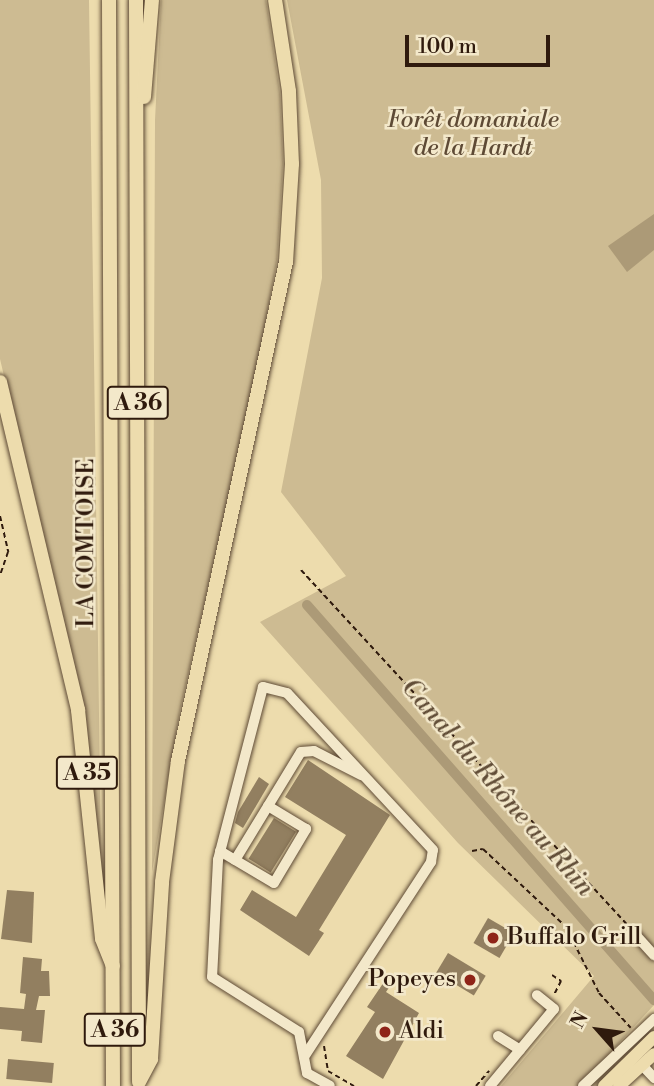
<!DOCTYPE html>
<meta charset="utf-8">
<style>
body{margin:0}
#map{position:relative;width:654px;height:1086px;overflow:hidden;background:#eddcad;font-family:"Libre Bodoni",serif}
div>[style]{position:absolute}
.green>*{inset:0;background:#cdbb92}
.water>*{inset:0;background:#ac9a77}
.canal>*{height:10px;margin:-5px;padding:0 5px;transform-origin:5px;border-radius:5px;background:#ac9a77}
.building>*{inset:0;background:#927f60;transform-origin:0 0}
.path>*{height:2px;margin-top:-1px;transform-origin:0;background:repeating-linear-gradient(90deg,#2f1a0d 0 5px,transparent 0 8.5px)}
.roads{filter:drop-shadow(0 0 2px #5e4a35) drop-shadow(0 0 2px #5e4a35)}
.minor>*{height:10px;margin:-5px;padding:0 5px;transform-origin:5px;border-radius:5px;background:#f3e8ca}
.major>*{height:12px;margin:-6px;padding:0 6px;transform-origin:6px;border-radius:6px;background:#eddcad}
.highway>*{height:14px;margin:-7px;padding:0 7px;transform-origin:7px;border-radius:7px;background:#eddcad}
.dots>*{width:19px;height:19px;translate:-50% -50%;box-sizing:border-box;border:4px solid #f3e8ca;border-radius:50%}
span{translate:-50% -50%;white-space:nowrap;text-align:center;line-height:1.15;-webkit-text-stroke:5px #f3e8ca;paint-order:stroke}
.shield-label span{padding:2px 5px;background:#f3e8ca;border:2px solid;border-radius:5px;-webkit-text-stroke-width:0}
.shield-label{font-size:23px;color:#2f1a0d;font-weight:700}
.park-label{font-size:24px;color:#5e4a35;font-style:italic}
.street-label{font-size:24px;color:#2f1a0d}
.poi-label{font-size:24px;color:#2f1a0d}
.left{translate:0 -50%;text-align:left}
.right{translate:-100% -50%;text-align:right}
.water-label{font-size:26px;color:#614d37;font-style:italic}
.north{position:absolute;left:563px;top:995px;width:70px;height:70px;-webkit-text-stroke:5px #f3e8ca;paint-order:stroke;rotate:298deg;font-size:19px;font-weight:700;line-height:28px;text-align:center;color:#2f1a0d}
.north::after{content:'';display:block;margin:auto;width:24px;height:32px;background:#2f1a0d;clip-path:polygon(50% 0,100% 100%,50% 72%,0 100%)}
.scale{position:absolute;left:405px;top:35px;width:145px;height:32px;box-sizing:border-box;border:4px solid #2f1a0d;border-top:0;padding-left:9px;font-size:21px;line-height:24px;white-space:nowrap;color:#2f1a0d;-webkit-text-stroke:5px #f3e8ca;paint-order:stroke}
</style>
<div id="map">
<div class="green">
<div style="clip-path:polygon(0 0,89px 0,101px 857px,83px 710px,0 359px)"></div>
<div style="clip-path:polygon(161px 0,266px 0,280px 94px,283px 163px,277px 260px,255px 378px,180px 710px,152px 872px,155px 120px)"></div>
<div style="clip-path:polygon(287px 0,654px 0,654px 1005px,607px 1056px,616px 1066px,597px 1086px,501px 1086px,594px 976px,458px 843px,260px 622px,346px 576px,281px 492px,322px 278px,321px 180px)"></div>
</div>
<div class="water">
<div style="clip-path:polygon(654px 214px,654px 250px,627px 272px,608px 246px)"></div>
</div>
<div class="canal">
<div style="left:307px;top:605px;width:526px;rotate:48.7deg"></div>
</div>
<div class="building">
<div style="clip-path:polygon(308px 760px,390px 815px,319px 930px,324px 933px,309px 956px,240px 910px,252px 890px,296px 917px,346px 835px,285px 797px)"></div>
<div style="clip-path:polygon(259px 777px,269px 784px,243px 828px,235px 823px,238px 812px)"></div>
<div style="left:274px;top:818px;width:26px;height:48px;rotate:32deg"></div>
<div style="clip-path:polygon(7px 890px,34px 892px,32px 943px,1px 939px)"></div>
<div style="left:488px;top:918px;width:30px;height:29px;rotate:30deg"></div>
<div style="left:448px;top:953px;width:44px;height:23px;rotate:31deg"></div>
<div style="clip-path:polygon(23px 957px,42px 959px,41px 971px,49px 971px,50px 996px,39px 996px,36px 1010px,45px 1010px,42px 1043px,21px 1041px,22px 1031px,0 1029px,0 1007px,24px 1009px,26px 994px,20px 993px)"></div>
<div style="clip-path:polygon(386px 979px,392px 983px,386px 992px,419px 1013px,383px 1079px,346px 1056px,375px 1012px,367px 1007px)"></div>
<div style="left:8px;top:1059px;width:46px;height:20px;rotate:5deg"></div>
</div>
<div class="path">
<div style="left:0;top:516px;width:37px;rotate:77deg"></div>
<div style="left:8px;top:552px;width:24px;rotate:109deg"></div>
<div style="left:301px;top:570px;width:482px;rotate:47.4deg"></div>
<div style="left:472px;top:851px;width:11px;rotate:-10deg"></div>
<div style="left:483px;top:849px;width:114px;rotate:43.2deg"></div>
<div style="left:566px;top:927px;width:74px;rotate:63.4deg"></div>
<div style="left:599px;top:993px;width:47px;rotate:47.6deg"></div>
<div style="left:552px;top:975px;width:11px;rotate:34deg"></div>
<div style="left:561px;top:981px;width:16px;rotate:117deg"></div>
<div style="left:324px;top:1046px;width:25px;rotate:81deg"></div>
<div style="left:328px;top:1071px;width:30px;rotate:30deg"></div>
<div style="left:476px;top:1086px;width:20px;rotate:-49deg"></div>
</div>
<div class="roads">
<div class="minor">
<div style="left:268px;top:806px;width:63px;rotate:-58.6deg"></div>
<div style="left:301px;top:752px;width:13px;rotate:-4deg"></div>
<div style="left:314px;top:751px;width:53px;rotate:27.1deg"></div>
<div style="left:220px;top:851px;width:17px;rotate:31deg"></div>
<div style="left:235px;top:860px;width:45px;rotate:30.5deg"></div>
<div style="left:274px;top:883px;width:63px;rotate:-59.3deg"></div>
<div style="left:306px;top:829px;width:44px;rotate:-148.8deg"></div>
<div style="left:268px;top:806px;width:63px;rotate:121.4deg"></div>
<div style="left:634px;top:933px;width:30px;rotate:48deg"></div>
<div style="left:498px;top:1036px;width:26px;rotate:32deg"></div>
<div style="left:304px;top:1057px;width:233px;rotate:-56.9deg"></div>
<div style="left:431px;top:862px;width:12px;rotate:-81deg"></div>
<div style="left:433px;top:850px;width:214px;rotate:-132.9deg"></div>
<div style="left:287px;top:693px;width:25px;rotate:-166deg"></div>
<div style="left:263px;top:687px;width:179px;rotate:104.6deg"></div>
<div style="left:218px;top:860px;width:117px;rotate:92.9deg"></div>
<div style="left:212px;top:977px;width:103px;rotate:32.3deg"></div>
<div style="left:299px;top:1032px;width:42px;rotate:79deg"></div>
<div style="left:307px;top:1073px;width:26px;rotate:29deg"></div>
<div style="left:642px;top:1065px;width:18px;rotate:47deg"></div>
<div style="left:490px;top:1086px;width:100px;rotate:-50.3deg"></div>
<div style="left:554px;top:1009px;width:22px;rotate:-141deg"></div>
<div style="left:583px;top:1086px;width:98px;rotate:-43.3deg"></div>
</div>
<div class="major">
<div style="left:604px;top:1086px;width:70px;rotate:-44.4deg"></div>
<div style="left:619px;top:1086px;width:47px;rotate:-42.4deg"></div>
</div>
<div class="highway">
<div style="left:109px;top:0;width:1086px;rotate:89.79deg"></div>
<div style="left:136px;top:0;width:1080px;rotate:89.84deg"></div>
<div style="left:144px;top:97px;width:97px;rotate:-85.3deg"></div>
<div style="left:0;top:382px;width:337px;rotate:76.6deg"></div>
<div style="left:78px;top:710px;width:230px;rotate:84deg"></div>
<div style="left:102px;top:939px;width:29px;rotate:68deg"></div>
<div style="left:139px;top:1082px;width:26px;rotate:-62deg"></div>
<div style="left:151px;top:1059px;width:177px;rotate:-86.4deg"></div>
<div style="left:162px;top:882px;width:122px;rotate:-82.5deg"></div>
<div style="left:178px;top:761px;width:511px;rotate:-77.79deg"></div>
<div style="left:286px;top:262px;width:98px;rotate:-86.5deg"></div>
<div style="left:292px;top:164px;width:73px;rotate:-92.4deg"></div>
<div style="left:289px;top:91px;width:92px;rotate:-98.7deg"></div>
</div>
</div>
<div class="dots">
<div style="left:493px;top:938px;background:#8f2418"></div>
<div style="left:470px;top:980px;background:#8f2418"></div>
<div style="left:385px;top:1032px;background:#8f2418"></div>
</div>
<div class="shield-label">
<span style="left:138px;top:403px">A 36</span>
<span style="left:87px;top:773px">A 35</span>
<span style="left:115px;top:1030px">A 36</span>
</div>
<div class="park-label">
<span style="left:473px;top:135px">Forêt domaniale<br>de la Hardt</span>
</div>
<div class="street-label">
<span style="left:87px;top:543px;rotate:-90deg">LA COMTOISE</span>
</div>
<div class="poi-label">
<span class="left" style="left:507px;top:938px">Buffalo Grill</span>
<span class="right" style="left:456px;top:980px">Popeyes</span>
<span class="left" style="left:399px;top:1032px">Aldi</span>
</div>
<div class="water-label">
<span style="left:497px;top:788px;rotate:49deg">Canal du Rhône au Rhin</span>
</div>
<div class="north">N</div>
<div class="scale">100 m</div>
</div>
